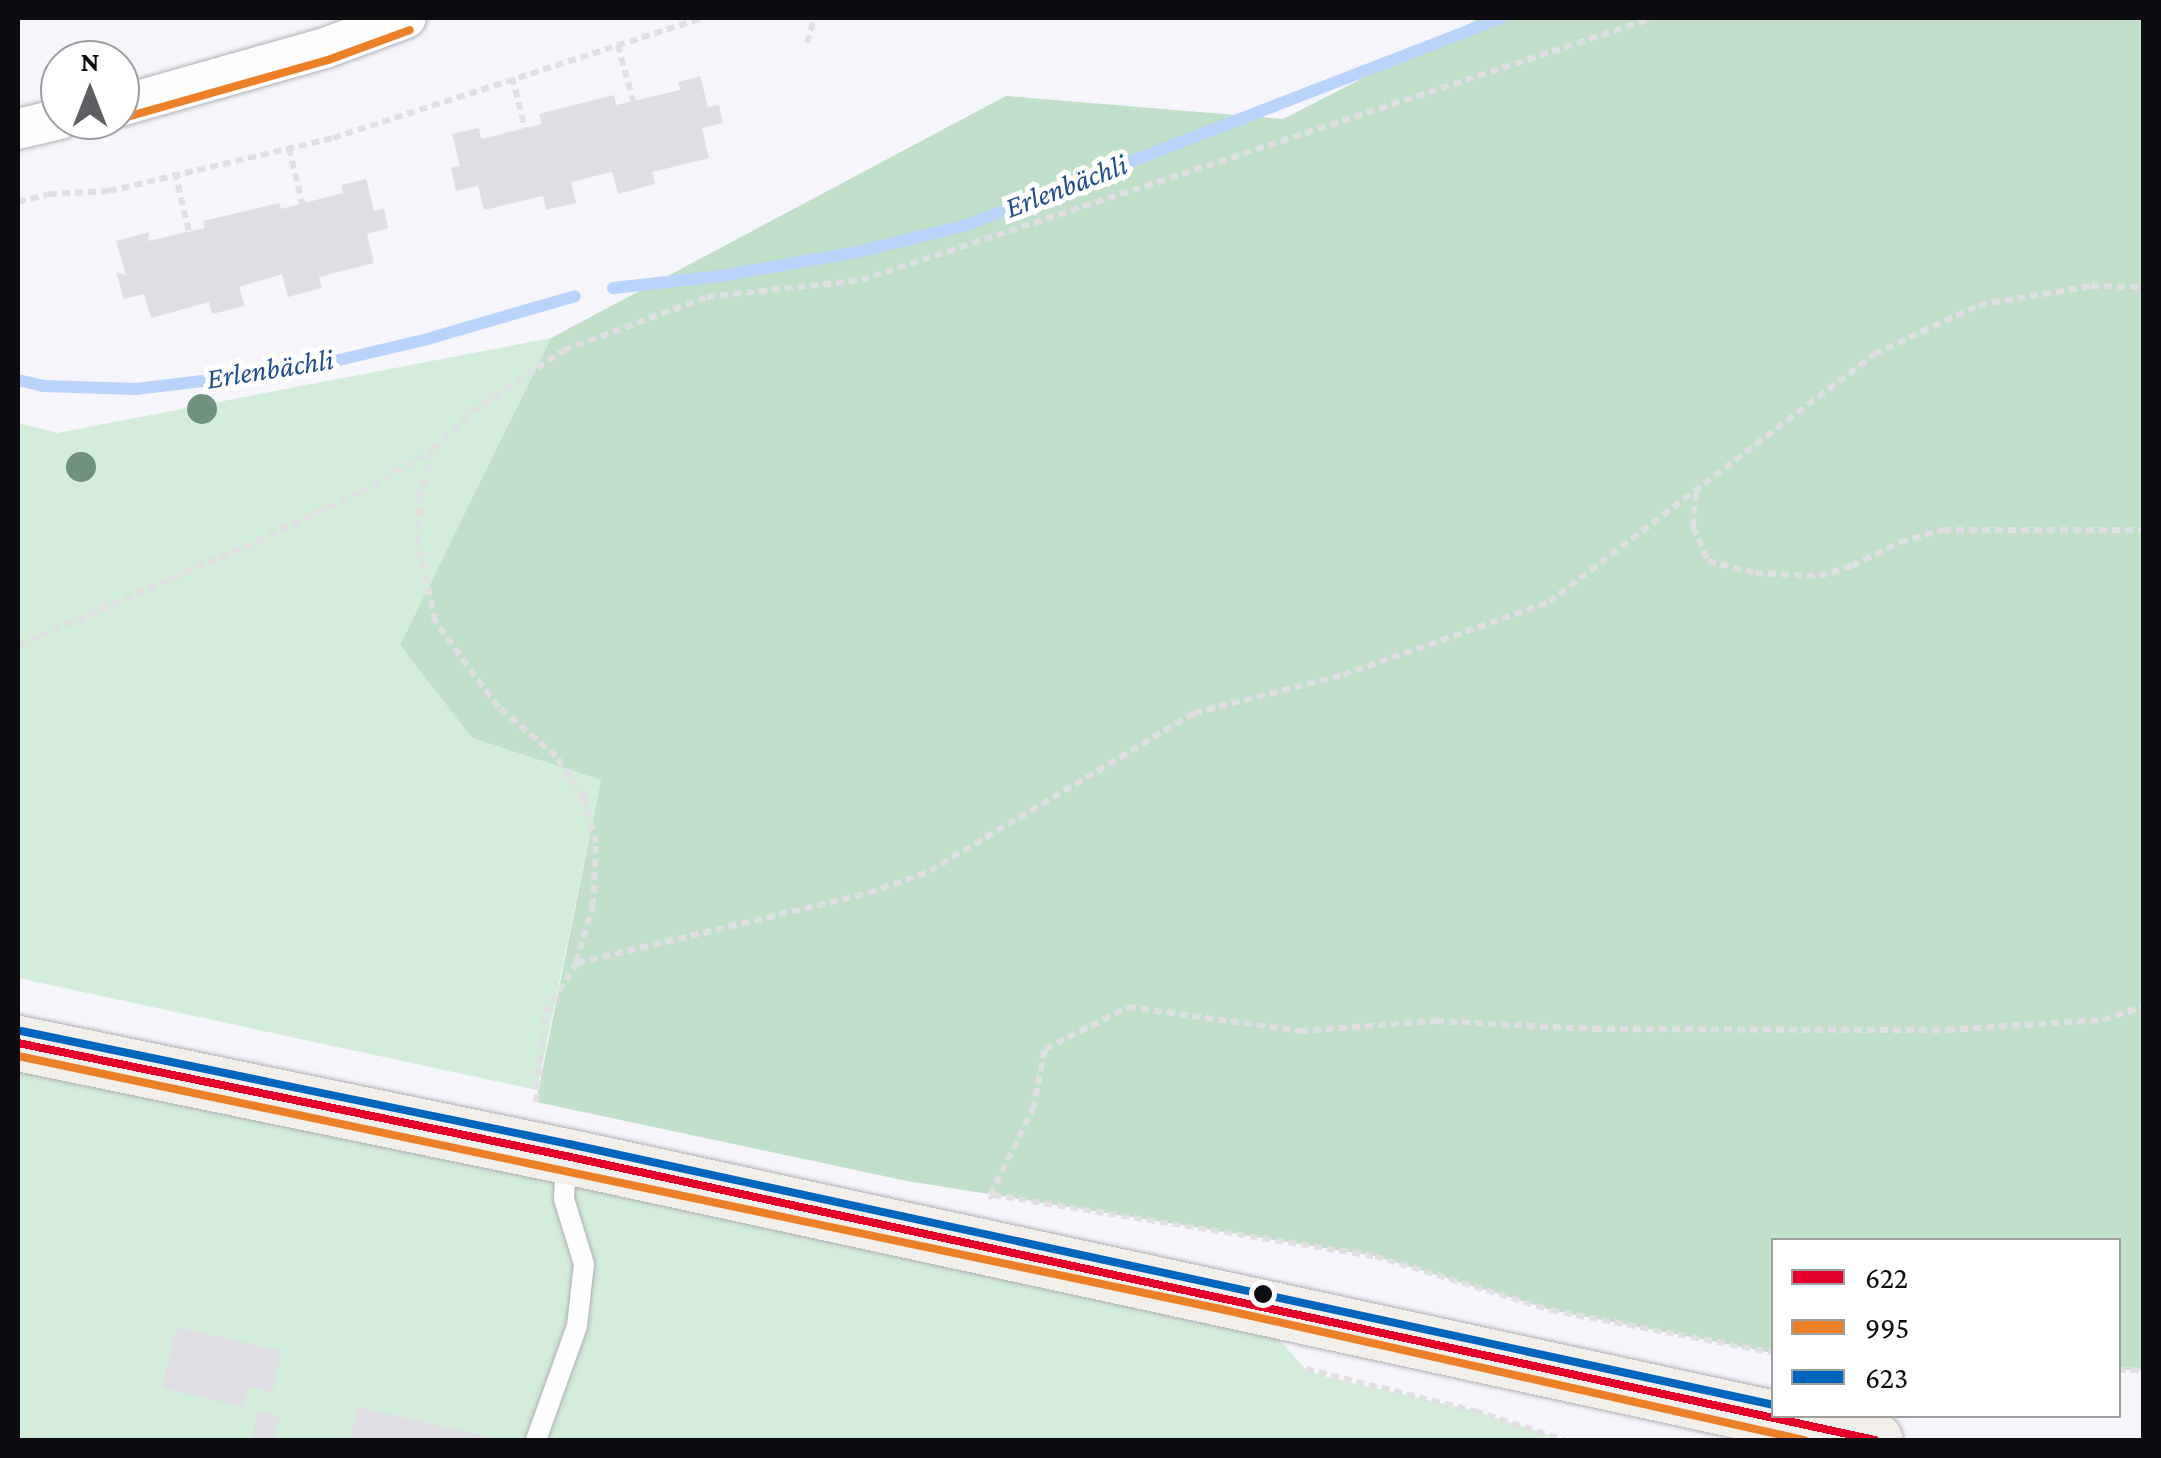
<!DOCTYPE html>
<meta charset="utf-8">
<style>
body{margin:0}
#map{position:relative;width:2161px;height:1458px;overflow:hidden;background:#f6f5fc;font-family:"Crimson Pro",serif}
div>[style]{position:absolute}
.green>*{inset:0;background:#d3edda}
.forest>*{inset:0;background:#c1dfc9}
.stream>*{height:12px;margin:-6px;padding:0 6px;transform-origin:6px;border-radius:6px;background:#bad3fb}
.building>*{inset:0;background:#dfdee4}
.path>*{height:6px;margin-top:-3px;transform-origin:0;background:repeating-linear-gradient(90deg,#e0dfe2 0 8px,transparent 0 13px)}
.roads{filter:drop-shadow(0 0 2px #b0afb4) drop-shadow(0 0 2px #b0afb4)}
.service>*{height:20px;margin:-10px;padding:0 10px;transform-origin:10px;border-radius:10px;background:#fefeff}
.minor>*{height:40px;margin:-20px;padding:0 20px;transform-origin:20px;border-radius:20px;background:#fefeff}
.primary>*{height:55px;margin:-27.5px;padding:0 27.5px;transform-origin:27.5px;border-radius:27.5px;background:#f2efeb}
.bus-1>*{height:8px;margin:-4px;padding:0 4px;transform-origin:4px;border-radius:4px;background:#e4002b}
.bus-2>*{height:8px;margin:-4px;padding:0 4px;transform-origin:4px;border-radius:4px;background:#ec8028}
.bus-3>*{height:8px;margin:-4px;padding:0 4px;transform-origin:4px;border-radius:4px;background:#0065bd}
.trees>*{width:30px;height:30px;margin:-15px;border-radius:50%;background:#6f917e}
.dots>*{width:28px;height:28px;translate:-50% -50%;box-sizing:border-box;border:5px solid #fff;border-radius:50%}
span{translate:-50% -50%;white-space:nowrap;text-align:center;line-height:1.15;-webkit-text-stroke:10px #fff;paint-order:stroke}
.water-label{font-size:30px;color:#204e8d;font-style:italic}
.frame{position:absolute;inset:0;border:20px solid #0d0c10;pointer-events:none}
.legend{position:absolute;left:1771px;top:1238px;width:350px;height:180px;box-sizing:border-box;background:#fff;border:2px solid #9e9e9f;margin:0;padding:12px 18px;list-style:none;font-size:30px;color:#0d0c10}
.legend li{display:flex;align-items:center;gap:20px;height:50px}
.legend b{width:50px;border:2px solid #9e9e9f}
.north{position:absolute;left:40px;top:40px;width:100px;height:100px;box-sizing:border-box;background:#fff;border:2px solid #9e9e9f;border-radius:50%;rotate:0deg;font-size:28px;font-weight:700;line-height:40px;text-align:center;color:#0d0c10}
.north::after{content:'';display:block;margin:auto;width:35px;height:45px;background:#5f5e63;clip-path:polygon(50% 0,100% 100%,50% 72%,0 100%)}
</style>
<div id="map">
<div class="green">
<div style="clip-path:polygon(551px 338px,400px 645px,472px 738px,601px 780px,537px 1090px,18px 978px,18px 423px,57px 433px)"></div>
<div style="clip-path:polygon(18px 1043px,1219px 1296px,1285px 1346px,1305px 1369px,1322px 1376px,1475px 1411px,1564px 1440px,18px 1440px)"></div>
</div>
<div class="forest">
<div style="clip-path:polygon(1480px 18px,2143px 18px,2143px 1370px,2119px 1370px,2118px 1240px,1774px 1240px,1773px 1353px,1551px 1310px,1375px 1256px,907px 1181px,536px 1102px,601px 780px,472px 738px,400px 645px,551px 338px,1006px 96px,1283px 119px)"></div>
</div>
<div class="stream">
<div style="left:613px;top:288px;width:108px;rotate:-6.4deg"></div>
<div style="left:720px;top:276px;width:139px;rotate:-9.9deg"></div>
<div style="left:857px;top:252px;width:110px;rotate:-13.7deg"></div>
<div style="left:964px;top:226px;width:576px;rotate:-21.17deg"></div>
<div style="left:18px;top:380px;width:26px;rotate:13deg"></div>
<div style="left:43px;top:386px;width:93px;rotate:1.8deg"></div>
<div style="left:136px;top:389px;width:166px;rotate:-6.9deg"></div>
<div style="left:301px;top:369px;width:126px;rotate:-13.3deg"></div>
<div style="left:424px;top:340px;width:157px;rotate:-16.2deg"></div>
</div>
<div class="building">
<div style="clip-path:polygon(700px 76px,708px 107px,719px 105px,723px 123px,702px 128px,709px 158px,652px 172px,655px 184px,618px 194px,612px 172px,571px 182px,576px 203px,546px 210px,543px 196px,484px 210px,478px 186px,456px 191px,451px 168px,460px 166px,452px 134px,479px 128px,481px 139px,542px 124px,539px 114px,614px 95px,616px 105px,633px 101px,680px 90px,678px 82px)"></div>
<div style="clip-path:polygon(366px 179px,374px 211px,384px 209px,388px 228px,367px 234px,374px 263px,319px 277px,322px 288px,288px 297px,282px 274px,239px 287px,245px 306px,212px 314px,209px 302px,151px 318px,144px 294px,124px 299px,116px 272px,126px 275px,116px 241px,149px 232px,148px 241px,205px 228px,203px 221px,279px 203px,281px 209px,343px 193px,341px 185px)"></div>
<div style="clip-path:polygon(176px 1327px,282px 1351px,272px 1393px,249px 1387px,244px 1407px,162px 1388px)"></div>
<div style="clip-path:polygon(358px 1407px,489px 1437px,489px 1440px,350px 1440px)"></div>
<div style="clip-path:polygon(258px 1411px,280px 1416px,274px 1440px,252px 1440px)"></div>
</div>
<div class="path">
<div style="left:807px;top:43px;width:26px;rotate:-74deg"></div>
<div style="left:618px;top:45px;width:58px;rotate:75deg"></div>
<div style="left:512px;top:77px;width:53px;rotate:75.7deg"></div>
<div style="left:289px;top:148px;width:57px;rotate:76.7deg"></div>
<div style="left:175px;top:172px;width:62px;rotate:76.9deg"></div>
<div style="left:18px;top:202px;width:32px;rotate:-14deg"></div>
<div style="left:49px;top:194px;width:60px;rotate:-2.9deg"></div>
<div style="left:109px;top:191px;width:230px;rotate:-13.3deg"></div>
<div style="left:333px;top:138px;width:388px;rotate:-18deg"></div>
<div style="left:1696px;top:493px;width:34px;rotate:95deg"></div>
<div style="left:1693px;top:527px;width:37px;rotate:66deg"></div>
<div style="left:1708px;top:561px;width:49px;rotate:14.3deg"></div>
<div style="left:1755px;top:573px;width:64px;rotate:2.7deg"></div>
<div style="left:1819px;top:576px;width:34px;rotate:-17deg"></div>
<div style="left:1852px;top:566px;width:54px;rotate:-26.6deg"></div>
<div style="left:1900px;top:542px;width:45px;rotate:-15.6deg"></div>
<div style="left:1943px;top:530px;width:201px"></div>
<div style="left:18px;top:646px;width:261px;rotate:-23.7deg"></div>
<div style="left:257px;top:541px;width:128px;rotate:-25.4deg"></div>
<div style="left:373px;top:486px;width:69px;rotate:-31.4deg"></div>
<div style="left:576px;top:962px;width:59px;rotate:-73.1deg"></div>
<div style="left:593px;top:906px;width:63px;rotate:-87.3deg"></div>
<div style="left:596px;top:843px;width:47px;rotate:-104.9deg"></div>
<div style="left:584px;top:798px;width:50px;rotate:-123.7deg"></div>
<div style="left:556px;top:756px;width:76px;rotate:-139.8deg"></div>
<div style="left:498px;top:707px;width:107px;rotate:-126.2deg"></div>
<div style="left:435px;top:621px;width:81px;rotate:-102.1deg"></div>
<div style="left:418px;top:542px;width:44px;rotate:-88.7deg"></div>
<div style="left:419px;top:498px;width:51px;rotate:-73deg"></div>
<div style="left:434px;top:449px;width:54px;rotate:-45deg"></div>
<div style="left:472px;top:411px;width:110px;rotate:-33.5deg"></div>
<div style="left:564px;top:350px;width:153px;rotate:-20.3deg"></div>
<div style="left:707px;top:297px;width:155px;rotate:-6.3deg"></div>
<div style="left:861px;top:280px;width:834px;rotate:-18.3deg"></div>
<div style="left:536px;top:1102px;width:89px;rotate:-84.2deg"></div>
<div style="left:545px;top:1013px;width:59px;rotate:-57.4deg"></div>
<div style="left:577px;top:963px;width:300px;rotate:-13.5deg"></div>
<div style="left:869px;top:893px;width:65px;rotate:-19.8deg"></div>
<div style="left:930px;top:871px;width:308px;rotate:-30.9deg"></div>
<div style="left:1194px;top:713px;width:154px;rotate:-14.3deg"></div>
<div style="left:1343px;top:675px;width:219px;rotate:-19.5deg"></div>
<div style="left:1549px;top:602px;width:409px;rotate:-37.3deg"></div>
<div style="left:1874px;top:354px;width:116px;rotate:-25deg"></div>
<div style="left:1979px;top:305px;width:114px;rotate:-9.6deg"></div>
<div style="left:2091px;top:286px;width:53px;rotate:1.1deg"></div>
<div style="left:993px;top:1195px;width:387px;rotate:9.1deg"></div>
<div style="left:1375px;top:1256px;width:184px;rotate:17.1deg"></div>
<div style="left:1551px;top:1310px;width:227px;rotate:10.9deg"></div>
<div style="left:992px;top:1199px;width:4px;rotate:-117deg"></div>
<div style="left:990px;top:1195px;width:96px;rotate:-63.4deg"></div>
<div style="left:1033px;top:1109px;width:61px;rotate:-78.7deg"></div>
<div style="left:1045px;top:1049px;width:93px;rotate:-26.8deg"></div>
<div style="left:1128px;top:1007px;width:174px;rotate:7.9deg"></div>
<div style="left:1300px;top:1031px;width:136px;rotate:-4.2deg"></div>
<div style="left:1436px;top:1021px;width:158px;rotate:2.9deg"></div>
<div style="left:1594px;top:1029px;width:353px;rotate:0.2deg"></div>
<div style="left:1947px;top:1030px;width:156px;rotate:-3.7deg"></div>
<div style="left:2103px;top:1020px;width:43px;rotate:-18.9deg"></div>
<div style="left:1306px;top:1369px;width:174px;rotate:14deg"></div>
<div style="left:1475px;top:1411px;width:94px;rotate:18deg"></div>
<div style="left:2118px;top:1370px;width:26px"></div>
</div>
<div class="roads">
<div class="service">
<div style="left:536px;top:1440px;width:121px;rotate:-70.2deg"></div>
<div style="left:577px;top:1326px;width:62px;rotate:-83.6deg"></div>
<div style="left:584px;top:1264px;width:68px;rotate:-107.1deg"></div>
<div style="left:564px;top:1199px;width:41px;rotate:-87.2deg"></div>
</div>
<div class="minor">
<div style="left:120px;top:106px;width:213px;rotate:-15.8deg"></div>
<div style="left:325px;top:48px;width:86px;rotate:-20.3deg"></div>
<div style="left:18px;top:129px;width:43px;rotate:-13.4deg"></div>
</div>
<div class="primary">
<div style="left:18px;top:1043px;width:560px;rotate:11.65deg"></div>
<div style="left:566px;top:1156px;width:1339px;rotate:12.24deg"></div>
</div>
</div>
<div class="bus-1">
<div style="left:18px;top:1043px;width:560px;rotate:11.65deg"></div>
<div style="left:566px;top:1156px;width:1339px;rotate:12.24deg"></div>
</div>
<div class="bus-2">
<div style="left:123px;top:118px;width:213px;rotate:-15.8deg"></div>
<div style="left:328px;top:60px;width:87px;rotate:-20.1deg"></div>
<div style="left:18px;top:1056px;width:1224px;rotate:11.88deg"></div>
<div style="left:1216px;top:1308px;width:603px;rotate:12.65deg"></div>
</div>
<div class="bus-3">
<div style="left:21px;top:1031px;width:560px;rotate:11.65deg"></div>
<div style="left:569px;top:1144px;width:1233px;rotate:12.22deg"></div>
</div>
<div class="trees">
<div style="left:202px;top:409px"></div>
<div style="left:81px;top:467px"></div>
</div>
<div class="dots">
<div style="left:1263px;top:1294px;background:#0d0c10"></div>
</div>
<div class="water-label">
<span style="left:1066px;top:186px;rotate:-21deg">Erlenbächli</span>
<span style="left:270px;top:369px;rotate:-9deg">Erlenbächli</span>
</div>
<div class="frame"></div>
<ul class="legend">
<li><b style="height:12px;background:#e4002b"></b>622</li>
<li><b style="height:12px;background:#ec8028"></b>995</li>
<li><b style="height:12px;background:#0065bd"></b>623</li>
</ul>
<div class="north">N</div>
</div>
